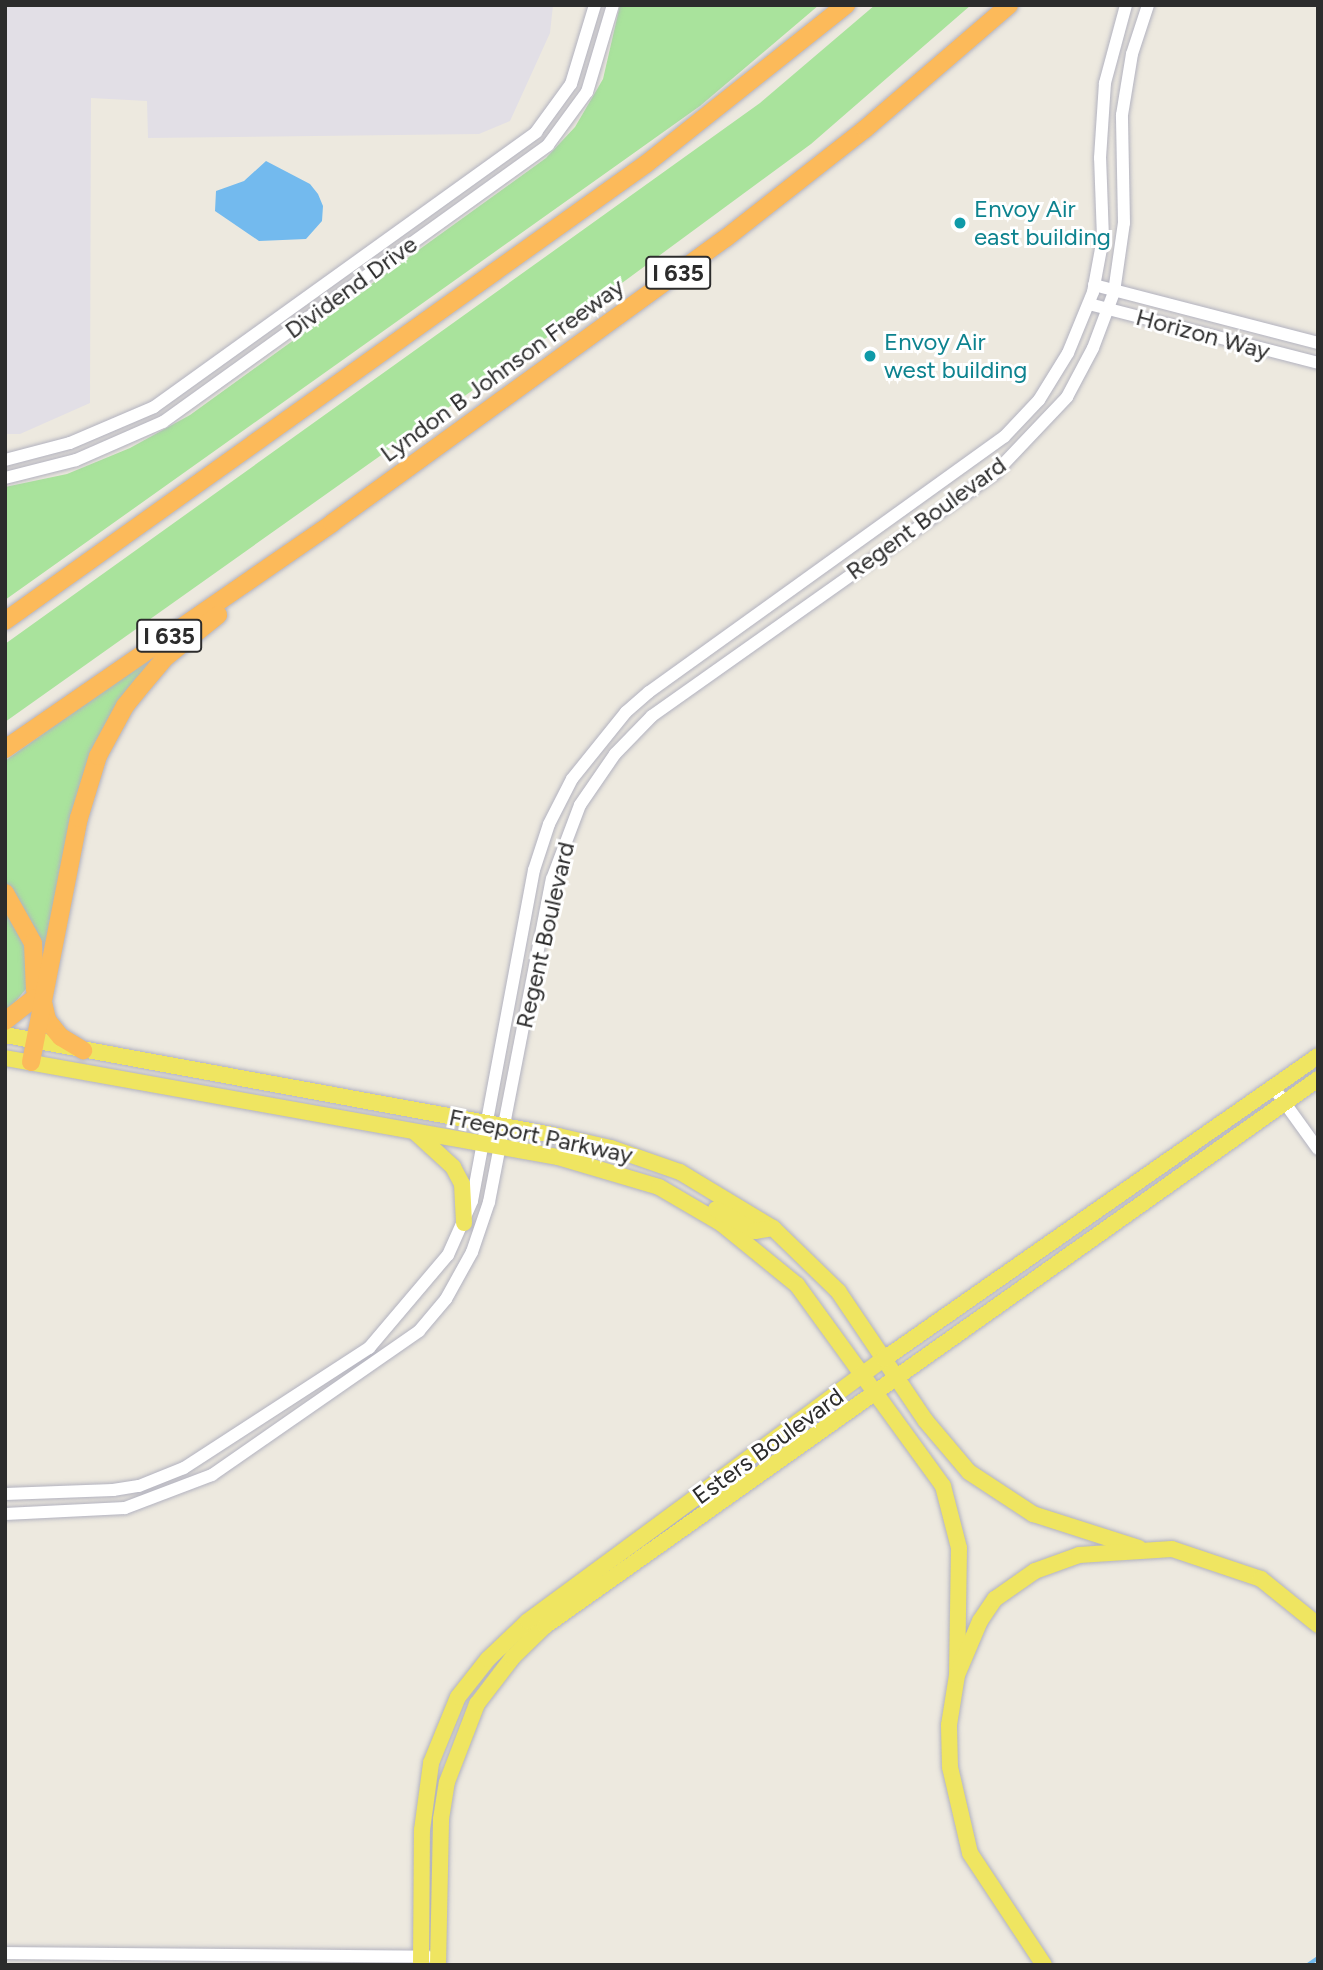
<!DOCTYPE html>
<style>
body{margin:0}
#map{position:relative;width:1323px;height:1970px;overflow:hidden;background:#ede9df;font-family:Figtree,sans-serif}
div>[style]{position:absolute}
.industrial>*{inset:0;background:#e2dfe6}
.green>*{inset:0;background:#a9e39c}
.water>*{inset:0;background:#73baee}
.stream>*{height:3.5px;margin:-1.75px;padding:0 1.75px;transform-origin:1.75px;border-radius:1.75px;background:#73baee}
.roads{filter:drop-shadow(0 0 2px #b2b2bf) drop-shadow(0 0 2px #b2b2bf)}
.minor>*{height:12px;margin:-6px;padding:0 6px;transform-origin:6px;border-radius:6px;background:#fff}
.major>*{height:16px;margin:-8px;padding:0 8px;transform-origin:8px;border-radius:8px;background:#efe561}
.highway>*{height:18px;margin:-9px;padding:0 9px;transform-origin:9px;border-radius:9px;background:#fcba5a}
.dots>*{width:19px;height:19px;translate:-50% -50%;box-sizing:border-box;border:4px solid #fff;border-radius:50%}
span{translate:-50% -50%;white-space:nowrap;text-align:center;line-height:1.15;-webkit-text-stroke:6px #fff;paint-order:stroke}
.shield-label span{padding:2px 5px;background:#fff;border:2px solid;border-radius:5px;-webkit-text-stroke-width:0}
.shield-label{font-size:23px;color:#2c2c2c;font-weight:700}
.culture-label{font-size:24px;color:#0d838f}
.left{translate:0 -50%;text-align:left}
.street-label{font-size:24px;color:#2c2c2c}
.frame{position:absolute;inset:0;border:7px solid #2c2c2c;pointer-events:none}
</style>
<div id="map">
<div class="industrial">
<div style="clip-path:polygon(5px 5px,553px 5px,550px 33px,510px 121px,479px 134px,148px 138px,147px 101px,91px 98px,90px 403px,20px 434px,5px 434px)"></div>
</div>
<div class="green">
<div style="clip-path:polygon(620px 5px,819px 5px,700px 106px,5px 600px,5px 487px,67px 474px,130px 448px,190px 415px,546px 158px,575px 127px,603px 79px)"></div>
<div style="clip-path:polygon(875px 5px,971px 5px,811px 144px,573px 319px,5px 722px,5px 644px,760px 103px)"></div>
<div style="clip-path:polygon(160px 650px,115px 708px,46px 962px,35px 929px,5px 886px,5px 761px)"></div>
<div style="clip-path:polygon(5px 906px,24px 943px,27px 969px,26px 989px,5px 1014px)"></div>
</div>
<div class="water">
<div style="clip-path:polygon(266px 161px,310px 184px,318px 194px,323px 206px,322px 221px,306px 239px,259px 241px,215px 211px,216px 191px,244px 181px)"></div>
</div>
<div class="stream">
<div style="left:1308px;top:1965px;width:12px;rotate:-35deg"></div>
</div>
<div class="roads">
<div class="minor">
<div style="left:1094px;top:285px;width:231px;rotate:14.5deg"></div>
<div style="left:1089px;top:304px;width:236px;rotate:14.4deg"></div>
<div style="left:5px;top:460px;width:67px;rotate:-14.7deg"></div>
<div style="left:70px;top:443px;width:91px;rotate:-23.2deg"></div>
<div style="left:154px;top:407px;width:471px;rotate:-35.7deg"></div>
<div style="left:536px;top:132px;width:59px;rotate:-53.9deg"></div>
<div style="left:571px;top:84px;width:83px;rotate:-73.1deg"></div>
<div style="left:5px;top:478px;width:73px;rotate:-14.2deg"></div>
<div style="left:76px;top:460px;width:95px;rotate:-23.6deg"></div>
<div style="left:163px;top:422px;width:474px;rotate:-35.7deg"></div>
<div style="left:548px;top:145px;width:66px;rotate:-53.7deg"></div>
<div style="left:587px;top:92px;width:91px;rotate:-73.4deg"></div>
<div style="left:1274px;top:1088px;width:75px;rotate:54.2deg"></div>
<div style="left:5px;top:1494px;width:108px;rotate:-2.1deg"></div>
<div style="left:113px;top:1490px;width:26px;rotate:-9deg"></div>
<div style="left:139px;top:1486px;width:48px;rotate:-21.8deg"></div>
<div style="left:184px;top:1468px;width:221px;rotate:-33deg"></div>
<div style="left:369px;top:1348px;width:122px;rotate:-49.7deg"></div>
<div style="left:448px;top:1255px;width:59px;rotate:-66deg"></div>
<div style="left:472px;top:1201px;width:337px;rotate:-79.4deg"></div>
<div style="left:534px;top:870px;width:48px;rotate:-71.9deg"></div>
<div style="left:549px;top:824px;width:51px;rotate:-62.9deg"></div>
<div style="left:572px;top:779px;width:86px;rotate:-51.1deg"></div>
<div style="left:626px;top:712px;width:30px;rotate:-41deg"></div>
<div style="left:649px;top:692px;width:437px;rotate:-35.7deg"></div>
<div style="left:1004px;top:437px;width:51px;rotate:-46.6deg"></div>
<div style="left:1039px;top:400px;width:55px;rotate:-58.3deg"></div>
<div style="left:1068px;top:353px;width:66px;rotate:-67.7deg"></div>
<div style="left:1093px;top:292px;width:55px;rotate:-79.5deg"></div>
<div style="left:1103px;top:238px;width:80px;rotate:-92.1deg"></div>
<div style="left:1100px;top:158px;width:75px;rotate:-86.2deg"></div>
<div style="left:1105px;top:83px;width:81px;rotate:-74.9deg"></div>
<div style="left:5px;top:1514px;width:120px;rotate:-2.9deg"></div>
<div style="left:125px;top:1508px;width:93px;rotate:-20.8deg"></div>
<div style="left:212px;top:1475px;width:252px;rotate:-34.8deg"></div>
<div style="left:419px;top:1331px;width:42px;rotate:-49.8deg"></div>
<div style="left:446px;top:1299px;width:54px;rotate:-61deg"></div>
<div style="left:472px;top:1252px;width:53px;rotate:-71.2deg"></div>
<div style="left:489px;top:1202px;width:329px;rotate:-79deg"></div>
<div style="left:552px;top:879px;width:79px;rotate:-69.3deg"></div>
<div style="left:580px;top:805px;width:62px;rotate:-55.5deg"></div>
<div style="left:615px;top:754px;width:53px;rotate:-45.8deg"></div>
<div style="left:652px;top:716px;width:420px;rotate:-35.3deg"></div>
<div style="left:995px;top:473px;width:105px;rotate:-46.5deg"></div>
<div style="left:1067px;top:397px;width:55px;rotate:-62deg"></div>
<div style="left:1093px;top:348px;width:60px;rotate:-69.4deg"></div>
<div style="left:1114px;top:292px;width:70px;rotate:-81.8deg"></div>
<div style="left:1124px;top:223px;width:108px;rotate:-91.1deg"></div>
<div style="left:1122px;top:115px;width:62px;rotate:-80.7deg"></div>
<div style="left:1132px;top:54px;width:52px;rotate:-71.9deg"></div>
<div style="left:5px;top:1953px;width:423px;rotate:0.5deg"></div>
</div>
<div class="major">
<div style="left:5px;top:1035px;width:562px;rotate:10.35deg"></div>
<div style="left:558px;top:1136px;width:54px;rotate:12.8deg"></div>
<div style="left:611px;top:1148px;width:73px;rotate:19.2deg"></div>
<div style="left:680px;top:1172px;width:109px;rotate:31.1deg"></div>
<div style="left:773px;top:1228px;width:91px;rotate:44.1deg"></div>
<div style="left:838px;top:1291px;width:156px;rotate:56deg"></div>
<div style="left:925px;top:1420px;width:68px;rotate:49.8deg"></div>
<div style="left:969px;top:1472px;width:77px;rotate:33.3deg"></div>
<div style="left:1033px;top:1514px;width:111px;rotate:17.8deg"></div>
<div style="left:5px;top:1058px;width:562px;rotate:10.15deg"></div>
<div style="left:558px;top:1157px;width:105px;rotate:16.5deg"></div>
<div style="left:659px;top:1187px;width:73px;rotate:30.4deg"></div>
<div style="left:722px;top:1224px;width:97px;rotate:39.1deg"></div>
<div style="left:797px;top:1285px;width:248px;rotate:54deg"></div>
<div style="left:943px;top:1486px;width:64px;rotate:75.5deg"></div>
<div style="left:959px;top:1548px;width:127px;rotate:90.9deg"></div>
<div style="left:415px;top:1132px;width:52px;rotate:42.6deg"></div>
<div style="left:453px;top:1167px;width:19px;rotate:62deg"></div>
<div style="left:462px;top:1184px;width:39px;rotate:87deg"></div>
<div style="left:716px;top:1209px;width:45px;rotate:29.4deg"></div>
<div style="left:755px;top:1231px;width:18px;rotate:-9deg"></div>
<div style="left:421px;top:1965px;width:135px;rotate:-89.6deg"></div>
<div style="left:422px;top:1830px;width:68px;rotate:-82.3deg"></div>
<div style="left:431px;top:1763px;width:71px;rotate:-67.8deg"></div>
<div style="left:458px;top:1697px;width:48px;rotate:-51.7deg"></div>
<div style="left:488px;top:1659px;width:55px;rotate:-43.5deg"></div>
<div style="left:528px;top:1621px;width:442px;rotate:-36.4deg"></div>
<div style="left:884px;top:1359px;width:529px;rotate:-34.92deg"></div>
<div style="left:438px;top:1965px;width:146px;rotate:-88.8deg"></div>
<div style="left:441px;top:1819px;width:37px;rotate:-81deg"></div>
<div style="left:447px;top:1782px;width:84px;rotate:-69deg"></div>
<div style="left:477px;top:1704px;width:59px;rotate:-52.5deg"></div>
<div style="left:513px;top:1657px;width:45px;rotate:-44.1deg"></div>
<div style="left:545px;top:1626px;width:947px;rotate:-35.28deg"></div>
<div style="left:1044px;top:1965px;width:134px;rotate:-123.5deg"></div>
<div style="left:970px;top:1853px;width:88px;rotate:-103.1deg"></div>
<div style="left:950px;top:1767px;width:42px;rotate:-91.4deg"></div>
<div style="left:949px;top:1725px;width:51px;rotate:-80.9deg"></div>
<div style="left:957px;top:1675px;width:59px;rotate:-66.9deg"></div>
<div style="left:980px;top:1621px;width:27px;rotate:-56deg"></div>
<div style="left:995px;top:1599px;width:49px;rotate:-35deg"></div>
<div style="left:1035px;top:1571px;width:47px;rotate:-20deg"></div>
<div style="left:1079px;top:1555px;width:93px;rotate:-3.7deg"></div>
<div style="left:1172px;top:1549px;width:94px;rotate:18.6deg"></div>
<div style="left:1261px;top:1579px;width:73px;rotate:38.9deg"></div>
</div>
<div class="highway">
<div style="left:5px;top:621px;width:787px;rotate:-35.49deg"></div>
<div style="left:646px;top:164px;width:256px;rotate:-38.5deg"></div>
<div style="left:5px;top:749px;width:397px;rotate:-34.6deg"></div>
<div style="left:332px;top:523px;width:486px;rotate:-35.9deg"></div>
<div style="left:726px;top:238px;width:177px;rotate:-38.1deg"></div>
<div style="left:865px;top:129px;width:190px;rotate:-40.7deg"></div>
<div style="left:5px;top:893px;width:57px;rotate:60.8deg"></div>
<div style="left:33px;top:943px;width:47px;rotate:87.6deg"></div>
<div style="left:43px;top:1002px;width:18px;rotate:77deg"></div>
<div style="left:47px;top:1020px;width:22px;rotate:51deg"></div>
<div style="left:61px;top:1037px;width:26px;rotate:31deg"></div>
<div style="left:5px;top:1021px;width:37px;rotate:-38deg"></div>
<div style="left:31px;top:1062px;width:249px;rotate:-78.9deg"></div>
<div style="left:79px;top:818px;width:65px;rotate:-73deg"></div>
<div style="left:98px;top:756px;width:57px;rotate:-61.6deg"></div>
<div style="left:125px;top:706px;width:28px;rotate:-51deg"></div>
<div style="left:143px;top:684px;width:35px;rotate:-50deg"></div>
<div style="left:166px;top:657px;width:67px;rotate:-38.9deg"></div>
</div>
</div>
<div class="dots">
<div style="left:960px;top:223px;background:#0f9aa8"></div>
<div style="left:870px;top:356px;background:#0f9aa8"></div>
</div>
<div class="shield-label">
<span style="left:678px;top:273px">I 635</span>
<span style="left:169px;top:636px">I 635</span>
</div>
<div class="culture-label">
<span class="left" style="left:974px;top:223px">Envoy Air<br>east building</span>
<span class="left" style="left:884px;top:356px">Envoy Air<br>west building</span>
</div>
<div class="street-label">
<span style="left:351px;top:287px;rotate:-36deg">Dividend Drive</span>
<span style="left:1203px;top:334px;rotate:15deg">Horizon Way</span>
<span style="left:502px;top:370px;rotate:-36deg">Lyndon B Johnson Freeway</span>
<span style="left:926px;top:518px;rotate:-36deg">Regent Boulevard</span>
<span style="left:545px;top:935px;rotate:-77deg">Regent Boulevard</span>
<span style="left:541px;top:1136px;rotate:12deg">Freeport Parkway</span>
<span style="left:768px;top:1446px;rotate:-36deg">Esters Boulevard</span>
</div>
<div class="frame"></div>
</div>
